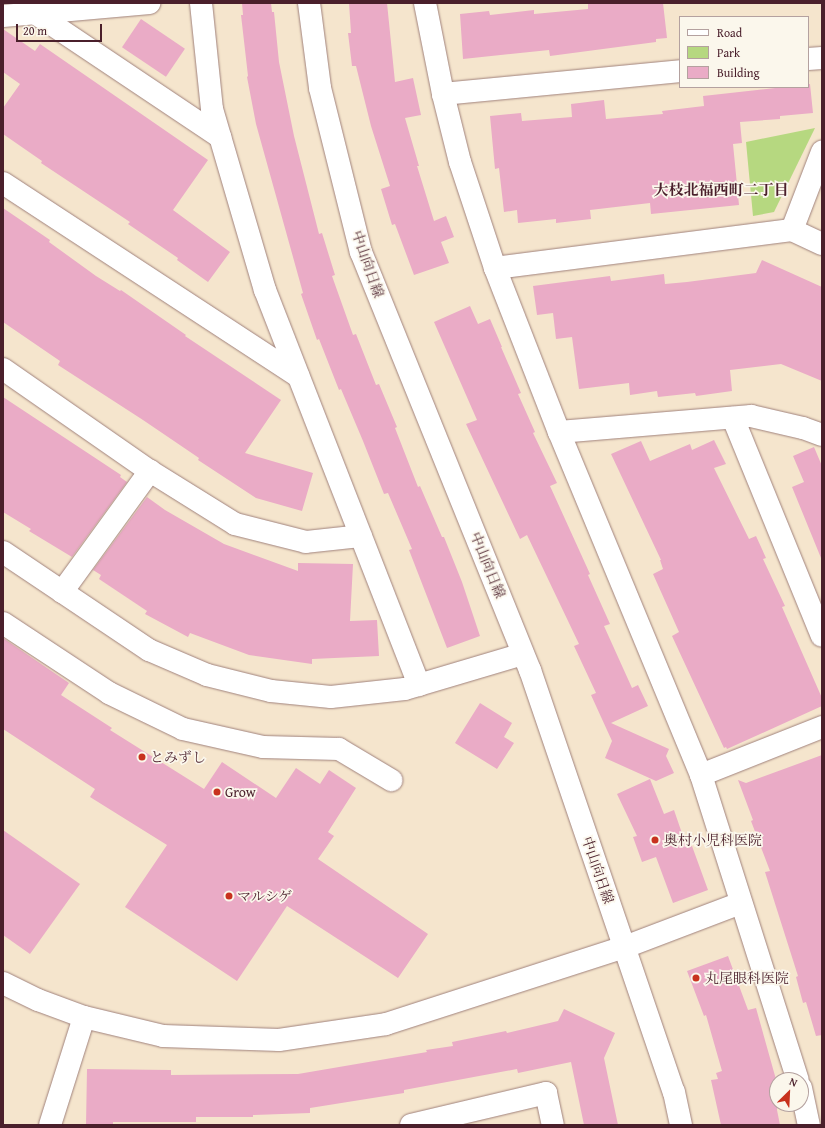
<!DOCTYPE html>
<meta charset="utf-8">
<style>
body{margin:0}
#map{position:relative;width:825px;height:1128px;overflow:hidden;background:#f5e5cd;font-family:"Gentium Book Plus","Noto Serif JP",serif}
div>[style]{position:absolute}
.green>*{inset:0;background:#b6d880}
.building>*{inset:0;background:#eaabc6;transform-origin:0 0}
.roads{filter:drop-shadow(0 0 1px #a0827c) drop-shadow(0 0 1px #a0827c)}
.street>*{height:22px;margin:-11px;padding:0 11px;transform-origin:11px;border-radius:11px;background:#fff}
.secondary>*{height:22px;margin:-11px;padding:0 11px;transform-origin:11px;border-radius:11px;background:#fff}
.dots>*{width:11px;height:11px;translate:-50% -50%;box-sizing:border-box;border:2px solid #fbf7ec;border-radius:50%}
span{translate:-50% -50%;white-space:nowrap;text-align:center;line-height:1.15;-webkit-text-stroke:3.5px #fbf7ec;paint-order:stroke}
.street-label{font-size:14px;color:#4a1f2b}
.poi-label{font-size:14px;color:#4a1f2b}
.left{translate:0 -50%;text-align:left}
.neighbourhood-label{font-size:15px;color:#4a1f2b;font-weight:700}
.frame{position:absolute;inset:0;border:4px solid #4a1f2b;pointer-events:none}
.legend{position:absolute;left:679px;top:16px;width:130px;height:72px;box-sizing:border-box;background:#fbf7ec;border:1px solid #b4a19f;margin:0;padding:5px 7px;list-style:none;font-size:12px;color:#4a1f2b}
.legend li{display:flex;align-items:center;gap:8px;height:20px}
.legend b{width:20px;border:1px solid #b4a19f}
.north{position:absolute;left:769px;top:1072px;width:40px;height:40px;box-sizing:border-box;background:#fbf7ec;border:1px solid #b4a19f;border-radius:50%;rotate:24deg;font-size:11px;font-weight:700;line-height:16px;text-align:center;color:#4a1f2b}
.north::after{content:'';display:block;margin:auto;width:14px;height:18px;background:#c8321e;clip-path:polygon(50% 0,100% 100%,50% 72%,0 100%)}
.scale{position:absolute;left:16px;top:24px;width:86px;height:18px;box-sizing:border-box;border:2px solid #4a1f2b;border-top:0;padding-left:5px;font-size:12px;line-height:14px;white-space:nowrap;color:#4a1f2b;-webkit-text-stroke:3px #fbf7ec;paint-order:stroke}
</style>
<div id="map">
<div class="green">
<div style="clip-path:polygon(815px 128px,774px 212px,753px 216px,746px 142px)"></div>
</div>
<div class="building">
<div style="clip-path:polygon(242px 3px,271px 3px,272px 12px,274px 12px,279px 62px,294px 136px,319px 234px,322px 233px,335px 275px,332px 276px,353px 335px,356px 334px,376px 385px,379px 384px,397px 427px,395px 428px,418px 487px,420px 486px,442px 537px,444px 537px,462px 582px,480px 636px,447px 648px,409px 550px,412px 549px,388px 493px,384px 494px,363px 441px,341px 389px,339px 390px,319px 339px,317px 340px,301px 294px,303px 293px,256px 124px,247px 77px,248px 76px,241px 15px,243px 15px)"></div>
<div style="clip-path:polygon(349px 3px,387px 3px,395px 82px,413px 78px,421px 115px,405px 118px,419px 166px,417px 166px,434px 221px,446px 216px,454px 237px,441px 242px,449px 263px,414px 275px,395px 224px,392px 225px,381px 189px,390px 186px,371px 126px,356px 66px,352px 66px,348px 33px,351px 33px)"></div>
<div style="clip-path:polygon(588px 3px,663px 3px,667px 38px,656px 39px,656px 42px,550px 56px,549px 50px,463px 59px,460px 14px,489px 11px,490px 15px,534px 10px,534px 14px,588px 9px)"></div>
<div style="left:141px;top:19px;width:53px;height:34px;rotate:34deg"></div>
<div style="clip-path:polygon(3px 29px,35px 51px,40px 44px,208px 160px,173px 210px,230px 252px,208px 282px,177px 260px,178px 258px,128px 224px,130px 222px,41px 163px,42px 161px,3px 134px,3px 108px,20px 84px,3px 72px)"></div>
<div style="clip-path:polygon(808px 84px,810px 84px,813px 113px,780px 116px,780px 119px,740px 122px,742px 143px,733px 144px,739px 205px,651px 214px,650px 203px,590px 210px,591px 219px,556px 223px,556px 219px,518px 223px,517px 210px,504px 212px,499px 168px,495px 169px,490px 116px,521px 113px,522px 121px,572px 117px,571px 104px,604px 100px,606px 119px,663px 114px,662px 111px,704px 106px,703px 96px,784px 87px,808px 87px)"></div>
<div style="clip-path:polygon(3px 208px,50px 240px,49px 242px,96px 276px,120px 291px,121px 290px,186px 335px,185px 336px,281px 400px,245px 453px,313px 473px,302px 511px,256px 498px,198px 460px,199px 458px,143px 420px,58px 365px,60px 361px,3px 322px)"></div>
<div style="clip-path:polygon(762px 260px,822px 287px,822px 381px,781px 364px,730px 370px,732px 391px,696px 396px,695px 393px,658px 397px,657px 391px,630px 395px,629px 383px,579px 389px,572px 337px,556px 339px,553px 313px,537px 315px,533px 286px,610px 276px,611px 281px,664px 274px,665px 284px,687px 282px,756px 273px)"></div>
<div style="clip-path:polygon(470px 306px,478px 324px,490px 319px,502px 347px,501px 347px,521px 393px,518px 394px,535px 432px,533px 433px,557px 483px,550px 486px,590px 574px,588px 575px,610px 624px,604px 626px,632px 688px,638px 685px,648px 706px,611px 723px,669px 749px,666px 756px,674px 773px,656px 781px,605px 758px,612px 741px,591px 695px,596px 693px,574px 646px,579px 644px,527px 535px,520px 539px,466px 424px,477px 420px,434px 322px)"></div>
<div style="clip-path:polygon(3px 397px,121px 475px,120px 477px,127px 482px,72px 557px,29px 531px,31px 529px,3px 512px)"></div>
<div style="clip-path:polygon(714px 440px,726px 464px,714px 468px,749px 539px,756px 536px,766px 558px,763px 559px,785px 606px,782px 607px,822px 698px,822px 706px,727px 749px,726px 747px,724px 748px,672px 636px,679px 632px,653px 574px,663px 569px,660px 560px,661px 560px,611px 454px,641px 441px,650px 461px,690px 444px,692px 450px)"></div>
<div style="clip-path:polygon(814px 447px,822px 466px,821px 558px,792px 487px,804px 482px,793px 456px)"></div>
<div style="clip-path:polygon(147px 497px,165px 510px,224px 544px,298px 571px,298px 563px,353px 564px,350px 621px,377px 620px,379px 656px,312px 659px,312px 664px,249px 655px,190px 633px,188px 637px,145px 614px,147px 611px,99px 579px,101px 575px,93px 570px)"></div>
<div style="clip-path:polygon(3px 638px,69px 683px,61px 695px,112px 728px,110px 730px,204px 789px,222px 762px,276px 798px,296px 768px,320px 784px,329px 770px,356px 788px,328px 832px,334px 836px,318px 859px,428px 934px,398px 978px,287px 906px,237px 981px,125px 907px,167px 845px,90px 797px,95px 789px,3px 729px)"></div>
<div style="clip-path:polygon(480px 703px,512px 723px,504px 737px,514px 743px,497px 769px,455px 743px)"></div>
<div style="clip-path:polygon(822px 755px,822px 1035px,816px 1036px,806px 1002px,803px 1003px,796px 977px,798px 976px,765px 872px,770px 871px,751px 821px,753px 820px,738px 780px,746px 783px)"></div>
<div style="clip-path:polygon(650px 779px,664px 814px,674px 810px,687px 848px,692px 846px,708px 890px,673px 903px,656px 857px,642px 862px,633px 837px,637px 836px,617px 794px)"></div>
<div style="clip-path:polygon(3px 830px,80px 884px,30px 954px,3px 935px)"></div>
<div style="clip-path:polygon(728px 956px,748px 1010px,756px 1008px,777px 1083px,777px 1110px,780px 1125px,721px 1125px,711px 1080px,718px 1079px,716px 1073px,722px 1071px,706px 1015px,704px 1016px,687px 971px)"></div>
<div style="clip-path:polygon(564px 1009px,615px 1033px,604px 1058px,618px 1125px,584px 1125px,571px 1062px,518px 1073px,517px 1069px,404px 1090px,404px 1093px,310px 1108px,310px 1113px,253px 1115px,253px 1117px,196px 1117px,196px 1122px,113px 1122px,113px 1125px,86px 1125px,87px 1069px,171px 1070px,171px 1075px,298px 1074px,427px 1052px,426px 1050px,453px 1046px,452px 1042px,506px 1031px,507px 1033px,558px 1021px)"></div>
</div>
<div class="roads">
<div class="street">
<div style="left:201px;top:3px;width:107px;rotate:84.1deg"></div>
<div style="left:212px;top:109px;width:189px;rotate:73.7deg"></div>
<div style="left:265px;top:290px;width:424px;rotate:68.7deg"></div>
<div style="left:425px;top:3px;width:93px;rotate:78.8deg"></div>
<div style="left:443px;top:94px;width:70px;rotate:76deg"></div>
<div style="left:460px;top:162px;width:112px;rotate:71.7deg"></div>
<div style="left:495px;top:268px;width:176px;rotate:68.7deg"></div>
<div style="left:559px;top:432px;width:371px;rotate:67.5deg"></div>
<div style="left:701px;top:775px;width:320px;rotate:72.4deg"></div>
<div style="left:35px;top:13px;width:223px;rotate:33.8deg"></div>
<div style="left:3px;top:16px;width:147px;rotate:-5.1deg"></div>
<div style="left:808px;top:59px;width:14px;rotate:-4deg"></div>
<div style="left:443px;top:94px;width:238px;rotate:-5.5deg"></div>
<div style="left:3px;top:183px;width:353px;rotate:33.2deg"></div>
<div style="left:792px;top:230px;width:84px;rotate:-69deg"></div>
<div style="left:495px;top:268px;width:299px;rotate:-7.3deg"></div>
<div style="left:792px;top:230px;width:33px;rotate:25deg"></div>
<div style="left:3px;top:369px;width:179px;rotate:34.8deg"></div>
<div style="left:150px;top:471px;width:100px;rotate:31.9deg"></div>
<div style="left:235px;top:524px;width:73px;rotate:14.2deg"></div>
<div style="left:306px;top:542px;width:55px;rotate:-6.2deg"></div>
<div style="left:733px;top:418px;width:235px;rotate:67.8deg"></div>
<div style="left:559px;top:432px;width:193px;rotate:-4.8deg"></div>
<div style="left:751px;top:416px;width:53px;rotate:13deg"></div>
<div style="left:803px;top:428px;width:20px;rotate:20deg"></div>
<div style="left:3px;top:552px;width:176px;rotate:33.9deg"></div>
<div style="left:149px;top:650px;width:63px;rotate:23.3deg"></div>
<div style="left:207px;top:675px;width:66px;rotate:14deg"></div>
<div style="left:271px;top:691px;width:60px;rotate:5.7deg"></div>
<div style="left:331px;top:697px;width:74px;rotate:-6.2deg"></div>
<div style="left:405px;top:689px;width:123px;rotate:-16.5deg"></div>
<div style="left:62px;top:592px;width:150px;rotate:-54deg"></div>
<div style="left:3px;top:623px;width:127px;rotate:33.4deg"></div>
<div style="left:109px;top:693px;width:82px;rotate:25.9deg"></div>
<div style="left:183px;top:729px;width:82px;rotate:12.7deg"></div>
<div style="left:263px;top:747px;width:76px;rotate:1.5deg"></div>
<div style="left:339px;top:749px;width:61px;rotate:30.8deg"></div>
<div style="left:701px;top:775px;width:130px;rotate:-21.6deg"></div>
<div style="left:625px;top:947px;width:124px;rotate:-20.8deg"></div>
<div style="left:801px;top:1088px;width:38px;rotate:78deg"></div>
<div style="left:50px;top:1125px;width:113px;rotate:-72.5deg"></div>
<div style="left:411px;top:1125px;width:139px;rotate:-13.3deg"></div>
<div style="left:546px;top:1093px;width:33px;rotate:78deg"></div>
</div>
<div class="secondary">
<div style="left:309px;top:3px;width:86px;rotate:82.6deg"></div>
<div style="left:320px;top:88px;width:169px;rotate:76deg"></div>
<div style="left:361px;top:252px;width:451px;rotate:68deg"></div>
<div style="left:530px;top:670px;width:446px;rotate:71.2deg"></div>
<div style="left:674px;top:1092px;width:34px;rotate:78deg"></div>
<div style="left:3px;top:983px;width:39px;rotate:26deg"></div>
<div style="left:38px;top:1000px;width:49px;rotate:20.3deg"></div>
<div style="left:84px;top:1017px;width:81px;rotate:13.5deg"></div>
<div style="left:163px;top:1036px;width:116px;rotate:2deg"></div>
<div style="left:279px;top:1040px;width:108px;rotate:-8.5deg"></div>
<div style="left:386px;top:1024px;width:251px;rotate:-17.9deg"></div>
</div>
</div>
<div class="dots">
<div style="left:142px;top:757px;background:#c8321e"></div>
<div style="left:217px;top:792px;background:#c8321e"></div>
<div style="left:655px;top:840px;background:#c8321e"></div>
<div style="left:229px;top:896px;background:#c8321e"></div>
<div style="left:696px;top:978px;background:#c8321e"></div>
</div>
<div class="street-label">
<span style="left:368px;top:264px;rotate:71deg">中山向日線</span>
<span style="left:488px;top:565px;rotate:68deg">中山向日線</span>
<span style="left:598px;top:870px;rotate:71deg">中山向日線</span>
</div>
<div class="poi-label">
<span class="left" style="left:150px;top:757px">とみずし</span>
<span class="left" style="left:225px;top:792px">Grow</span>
<span class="left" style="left:664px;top:840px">奥村小児科医院</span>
<span class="left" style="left:237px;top:896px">マルシゲ</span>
<span class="left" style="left:705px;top:978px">丸尾眼科医院</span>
</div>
<div class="neighbourhood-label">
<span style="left:721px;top:190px">大枝北福西町二丁目</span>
</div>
<div class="frame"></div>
<ul class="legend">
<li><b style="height:5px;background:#fff"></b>Road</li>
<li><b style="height:11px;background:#b6d880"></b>Park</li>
<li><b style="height:11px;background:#eaabc6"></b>Building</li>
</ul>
<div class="north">N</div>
<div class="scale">20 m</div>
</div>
